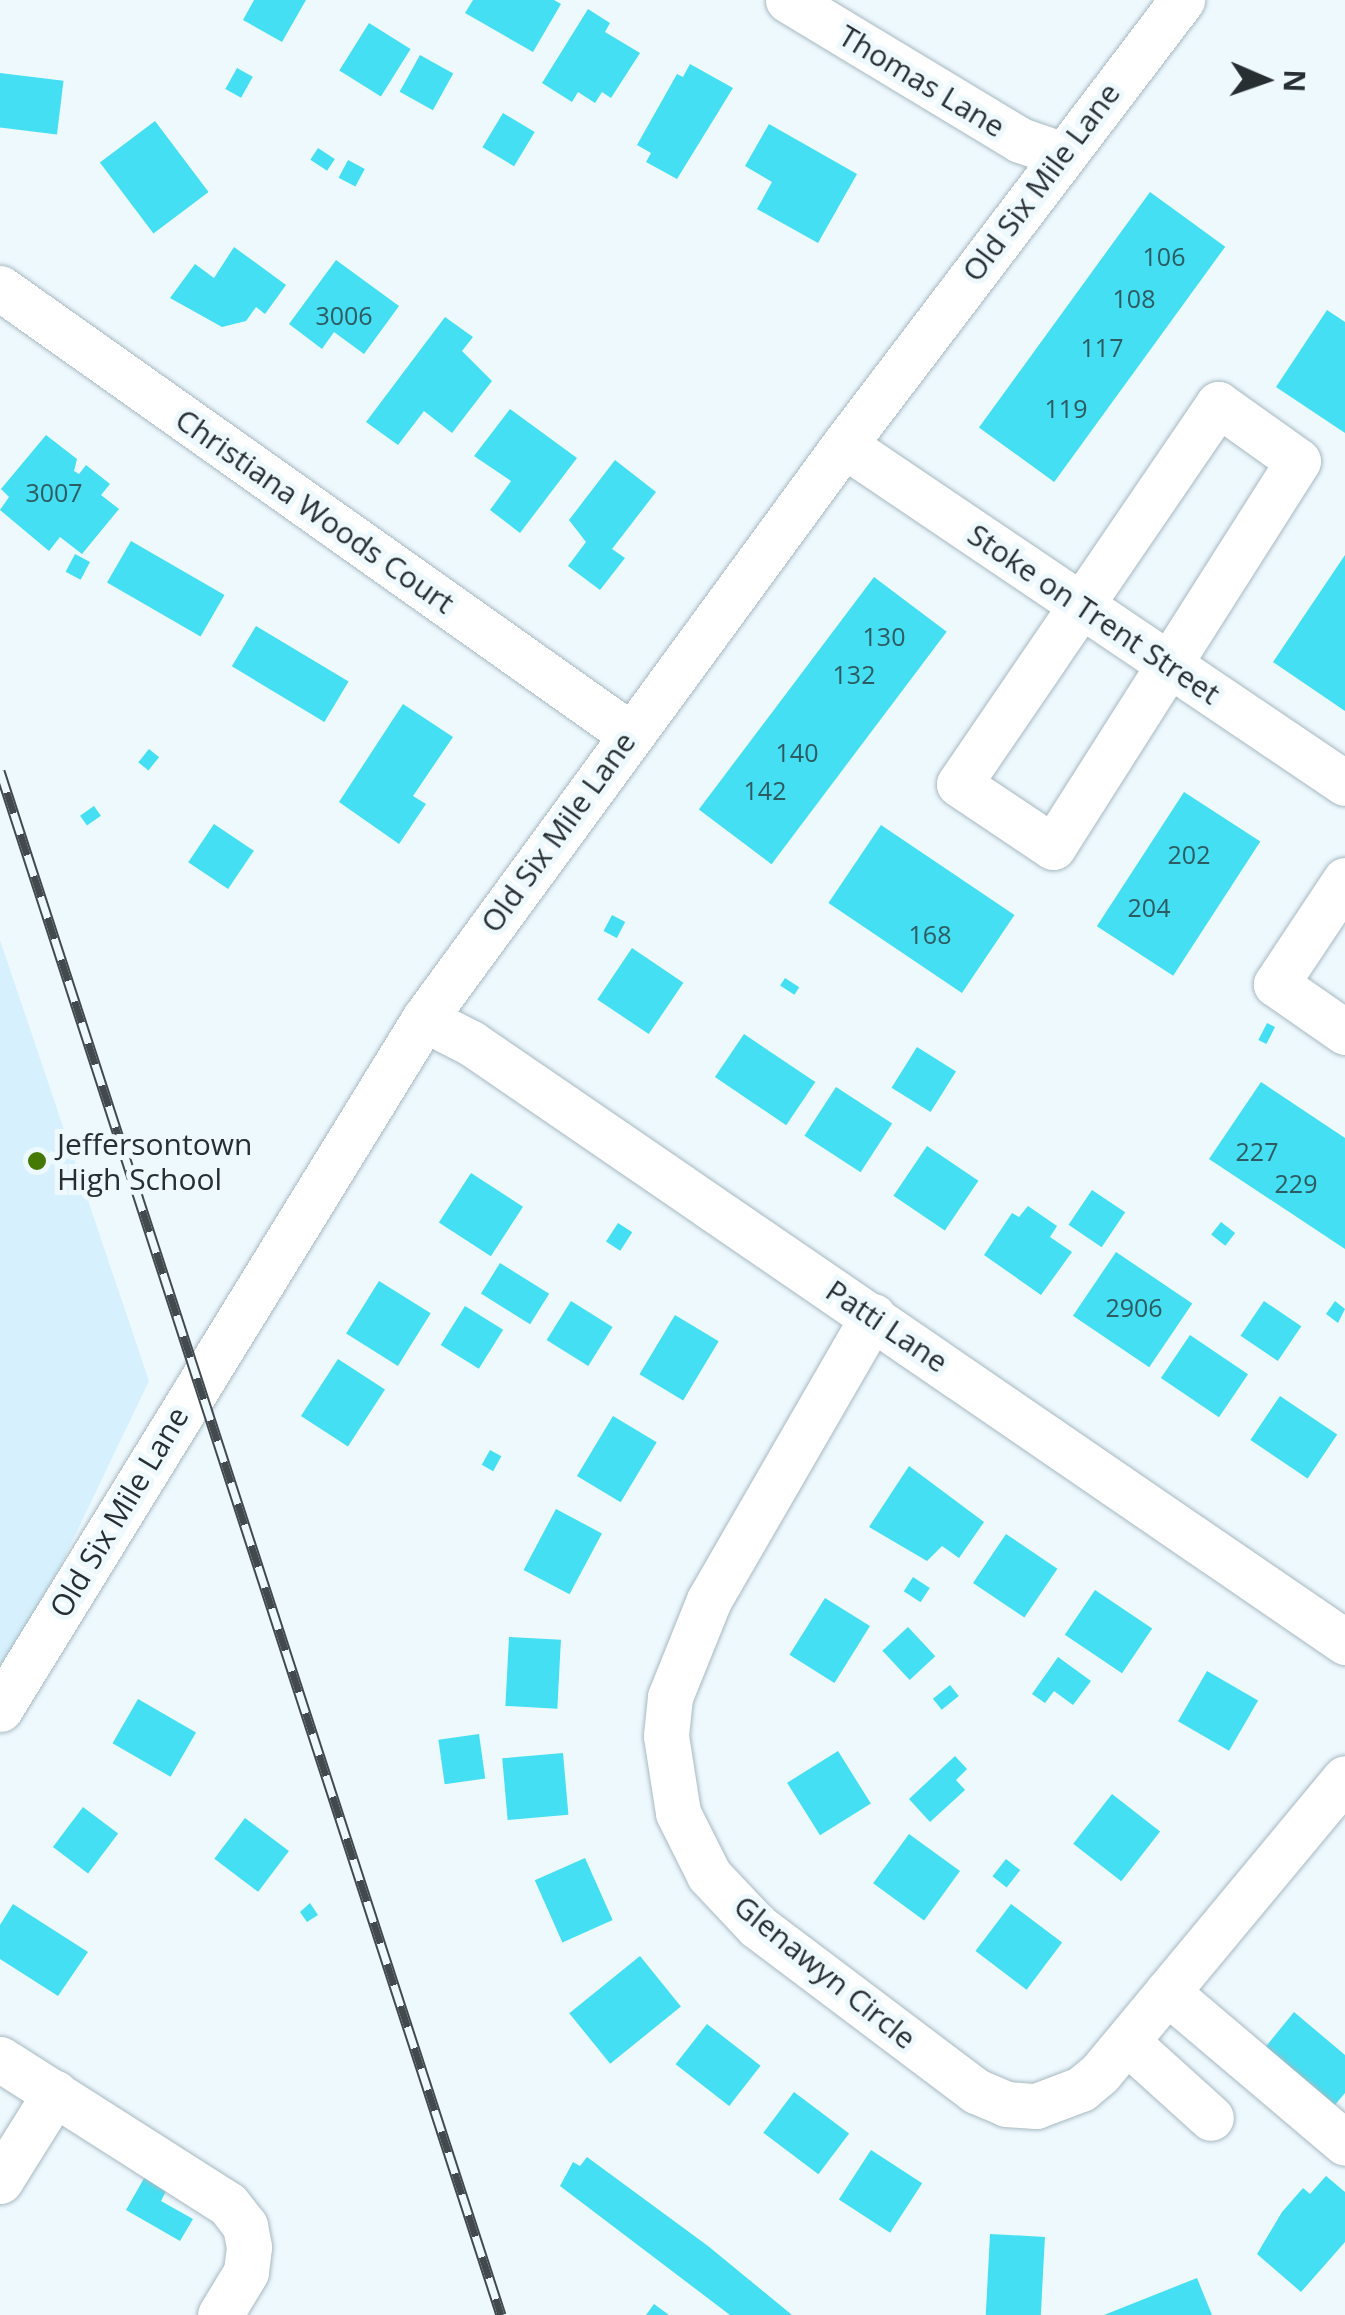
<!DOCTYPE html>
<style>
body{margin:0}
#map{position:relative;width:1345px;height:2315px;overflow:hidden;background:#eef9fe;font-family:"Open Sans",sans-serif}
div>[style]{position:absolute}
.built>*{inset:0;background:#d6f1fd}
.building>*{inset:0;background:#44dff2;transform-origin:0 0}
.roads{filter:drop-shadow(0 0 2px #a7b9c1) drop-shadow(0 0 2px #a7b9c1)}
.minor>*{height:45px;margin:-22.5px;padding:0 22.5px;transform-origin:22.5px;border-radius:22.5px;background:#fff}
.rail>*{height:11px;margin-top:-5.5px;transform-origin:0;background:repeating-linear-gradient(90deg,#eef9fe 0 22px,#424a4e 0 44px);box-sizing:border-box;border-block:2px solid #424a4e}
.dots>*{width:28px;height:28px;translate:-50% -50%;box-sizing:border-box;border:5px solid #eef9fe;border-radius:50%}
span{translate:-50% -50%;white-space:nowrap;text-align:center;line-height:1.15;-webkit-text-stroke:10px #eef9fe;paint-order:stroke}
.number-label{font-size:25px;color:#2e5b62}
.number-label span{-webkit-text-stroke-width:0}
.street-label{font-size:30px;color:#272f32}
.poi-label{font-size:30px;color:#272f32}
.left{translate:0 -50%;text-align:left}
.north{position:absolute;left:1215px;top:30px;width:100px;height:100px;-webkit-text-stroke:8px #eef9fe;paint-order:stroke;rotate:92deg;font-size:28px;font-weight:700;line-height:40px;text-align:center;color:#272f32}
.north::after{content:'';display:block;margin:auto;width:35px;height:45px;background:#272f32;clip-path:polygon(50% 0,100% 100%,50% 72%,0 100%)}
</style>
<div id="map">
<div class="built">
<div style="clip-path:polygon(0 940px,149px 1381px,0 1692px)"></div>
</div>
<div class="building">
<div style="clip-path:polygon(254px 0,306px 0,282px 42px,243px 20px)"></div>
<div style="clip-path:polygon(473px 0,554px 0,561px 4px,533px 52px,465px 13px)"></div>
<div style="clip-path:polygon(588px 9px,610px 23px,605px 32px,640px 53px,611px 98px,602px 92px,595px 103px,578px 92px,572px 102px,542px 83px)"></div>
<div style="left:369px;top:23px;width:49px;height:56px;rotate:32deg"></div>
<div style="left:420px;top:55px;width:38px;height:42px;rotate:29deg"></div>
<div style="clip-path:polygon(690px 64px,733px 88px,677px 179px,646px 162px,651px 153px,637px 145px,677px 74px,683px 77px)"></div>
<div style="left:237px;top:68px;width:18px;height:24px;rotate:29deg"></div>
<div style="left:0;top:73px;width:64px;height:54px;rotate:7deg"></div>
<div style="left:503px;top:113px;width:37px;height:40px;rotate:31deg"></div>
<div style="left:155px;top:121px;width:89px;height:69px;rotate:53deg"></div>
<div style="clip-path:polygon(769px 124px,857px 174px,818px 243px,757px 209px,772px 182px,745px 166px)"></div>
<div style="left:318px;top:148px;width:20px;height:14px;rotate:33deg"></div>
<div style="left:348px;top:160px;width:19px;height:20px;rotate:28deg"></div>
<div style="left:1150px;top:192px;width:93px;height:291px;rotate:36deg"></div>
<div style="clip-path:polygon(234px 247px,286px 285px,265px 314px,256px 307px,246px 321px,222px 327px,170px 298px,195px 264px,214px 278px)"></div>
<div style="clip-path:polygon(336px 260px,399px 306px,364px 354px,334px 332px,322px 349px,289px 324px)"></div>
<div style="clip-path:polygon(1327px 310px,1345px 322px,1345px 433px,1276px 387px)"></div>
<div style="clip-path:polygon(445px 317px,473px 337px,462px 351px,492px 381px,452px 433px,424px 411px,398px 445px,366px 422px)"></div>
<div style="clip-path:polygon(510px 409px,577px 458px,520px 533px,490px 510px,511px 481px,474px 456px)"></div>
<div style="clip-path:polygon(46px 435px,77px 459px,74px 471px,79px 474px,86px 465px,110px 484px,101px 495px,119px 509px,82px 554px,60px 537px,49px 551px,0 510px,9px 497px,1px 489px)"></div>
<div style="clip-path:polygon(615px 460px,656px 492px,612px 549px,625px 558px,600px 590px,568px 566px,586px 542px,569px 520px)"></div>
<div style="left:131px;top:541px;width:108px;height:48px;rotate:30deg"></div>
<div style="left:75px;top:554px;width:17px;height:20px;rotate:28deg"></div>
<div style="clip-path:polygon(1345px 555px,1345px 711px,1273px 662px)"></div>
<div style="left:874px;top:577px;width:91px;height:291px;rotate:37deg"></div>
<div style="left:256px;top:626px;width:108px;height:47px;rotate:31deg"></div>
<div style="clip-path:polygon(403px 704px,453px 737px,413px 796px,426px 804px,399px 844px,339px 802px)"></div>
<div style="left:149px;top:749px;width:13px;height:17px;rotate:39deg"></div>
<div style="left:1184px;top:792px;width:91px;height:160px;rotate:33deg"></div>
<div style="left:94px;top:806px;width:12px;height:17px;rotate:55deg"></div>
<div style="left:214px;top:824px;width:48px;height:46px;rotate:34deg"></div>
<div style="left:881px;top:825px;width:161px;height:94px;rotate:34deg"></div>
<div style="left:612px;top:915px;width:15px;height:18px;rotate:28deg"></div>
<div style="left:632px;top:948px;width:62px;height:62px;rotate:34deg"></div>
<div style="left:785px;top:978px;width:17px;height:9px;rotate:33deg"></div>
<div style="left:1267px;top:1023px;width:9px;height:19px;rotate:27deg"></div>
<div style="left:744px;top:1034px;width:86px;height:52px;rotate:34deg"></div>
<div style="left:917px;top:1047px;width:46px;height:48px;rotate:32deg"></div>
<div style="clip-path:polygon(1261px 1082px,1345px 1138px,1345px 1249px,1209px 1159px)"></div>
<div style="left:836px;top:1087px;width:67px;height:58px;rotate:33deg"></div>
<div style="left:927px;top:1146px;width:62px;height:60px;rotate:34deg"></div>
<div style="left:471px;top:1173px;width:62px;height:59px;rotate:33deg"></div>
<div style="left:1092px;top:1190px;width:40px;height:42px;rotate:34deg"></div>
<div style="clip-path:polygon(1028px 1206px,1057px 1226px,1050px 1237px,1072px 1252px,1041px 1295px,984px 1255px,1012px 1213px,1019px 1217px)"></div>
<div style="left:1221px;top:1222px;width:18px;height:16px;rotate:38deg"></div>
<div style="left:618px;top:1223px;width:17px;height:22px;rotate:33deg"></div>
<div style="left:1116px;top:1252px;width:92px;height:77px;rotate:34deg"></div>
<div style="left:500px;top:1263px;width:58px;height:36px;rotate:32deg"></div>
<div style="left:379px;top:1281px;width:61px;height:62px;rotate:32deg"></div>
<div style="left:571px;top:1301px;width:49px;height:46px;rotate:32deg"></div>
<div style="left:1264px;top:1301px;width:45px;height:42px;rotate:34deg"></div>
<div style="clip-path:polygon(1335px 1301px,1345px 1309px,1338px 1323px,1326px 1314px)"></div>
<div style="left:465px;top:1306px;width:45px;height:46px;rotate:32deg"></div>
<div style="left:675px;top:1315px;width:51px;height:69px;rotate:31deg"></div>
<div style="left:1190px;top:1335px;width:70px;height:52px;rotate:34deg"></div>
<div style="left:338px;top:1359px;width:56px;height:68px;rotate:33deg"></div>
<div style="left:1280px;top:1396px;width:69px;height:53px;rotate:34deg"></div>
<div style="left:613px;top:1416px;width:51px;height:70px;rotate:31deg"></div>
<div style="left:490px;top:1450px;width:13px;height:17px;rotate:29deg"></div>
<div style="clip-path:polygon(909px 1466px,984px 1522px,959px 1558px,942px 1546px,927px 1561px,869px 1527px)"></div>
<div style="left:556px;top:1509px;width:52px;height:69px;rotate:28deg"></div>
<div style="left:1006px;top:1534px;width:62px;height:59px;rotate:34deg"></div>
<div style="left:913px;top:1577px;width:20px;height:17px;rotate:33deg"></div>
<div style="left:1095px;top:1590px;width:69px;height:54px;rotate:34deg"></div>
<div style="left:825px;top:1598px;width:53px;height:67px;rotate:32deg"></div>
<div style="left:908px;top:1627px;width:40px;height:35px;rotate:47deg"></div>
<div style="left:509px;top:1637px;width:52px;height:69px;rotate:3deg"></div>
<div style="clip-path:polygon(1058px 1657px,1091px 1681px,1073px 1705px,1054px 1691px,1045px 1703px,1032px 1694px)"></div>
<div style="left:1207px;top:1671px;width:59px;height:58px;rotate:30deg"></div>
<div style="left:950px;top:1685px;width:14px;height:22px;rotate:51deg"></div>
<div style="left:138px;top:1699px;width:67px;height:51px;rotate:30deg"></div>
<div style="left:479px;top:1734px;width:45px;height:41px;rotate:82deg"></div>
<div style="left:838px;top:1751px;width:62px;height:60px;rotate:58deg"></div>
<div style="left:563px;top:1753px;width:62px;height:61px;rotate:85deg"></div>
<div style="clip-path:polygon(955px 1756px,967px 1769px,956px 1780px,965px 1790px,930px 1822px,909px 1799px)"></div>
<div style="left:1112px;top:1794px;width:61px;height:63px;rotate:38deg"></div>
<div style="left:83px;top:1807px;width:44px;height:50px;rotate:37deg"></div>
<div style="left:245px;top:1818px;width:55px;height:51px;rotate:37deg"></div>
<div style="left:909px;top:1834px;width:63px;height:61px;rotate:36deg"></div>
<div style="left:585px;top:1858px;width:68px;height:55px;rotate:66deg"></div>
<div style="left:1006px;top:1859px;width:18px;height:22px;rotate:38deg"></div>
<div style="clip-path:polygon(310px 1903px,318px 1915px,307px 1922px,300px 1912px)"></div>
<div style="clip-path:polygon(13px 1904px,88px 1952px,58px 1996px,0 1959px,0 1925px)"></div>
<div style="left:1011px;top:1904px;width:64px;height:59px;rotate:37deg"></div>
<div style="left:640px;top:1956px;width:65px;height:91px;rotate:51deg"></div>
<div style="clip-path:polygon(1294px 2012px,1345px 2055px,1345px 2093px,1323px 2119px,1254px 2061px)"></div>
<div style="left:707px;top:2024px;width:68px;height:51px;rotate:38deg"></div>
<div style="left:794px;top:2092px;width:69px;height:51px;rotate:37deg"></div>
<div style="left:871px;top:2150px;width:61px;height:59px;rotate:33deg"></div>
<div style="clip-path:polygon(587px 2157px,708px 2246px,792px 2315px,730px 2315px,560px 2186px,573px 2162px,580px 2166px)"></div>
<div style="clip-path:polygon(151px 2166px,173px 2178px,161px 2201px,193px 2219px,180px 2241px,126px 2210px)"></div>
<div style="clip-path:polygon(1326px 2176px,1345px 2192px,1345px 2242px,1301px 2292px,1257px 2254px,1282px 2212px,1303px 2188px,1310px 2194px)"></div>
<div style="left:990px;top:2234px;width:55px;height:81px;rotate:3deg"></div>
<div style="clip-path:polygon(1197px 2278px,1212px 2315px,1104px 2315px)"></div>
<div style="clip-path:polygon(654px 2304px,669px 2315px,646px 2315px)"></div>
</div>
<div class="roads">
<div class="minor">
<div style="left:788px;top:0;width:271px;rotate:31.1deg"></div>
<div style="left:1020px;top:140px;width:43px;rotate:18.9deg"></div>
<div style="left:0;top:288px;width:772px;rotate:35.3deg"></div>
<div style="left:1218px;top:404px;width:98px;rotate:35.5deg"></div>
<div style="left:1298px;top:461px;width:457px;rotate:122.4deg"></div>
<div style="left:1053px;top:847px;width:113px;rotate:-146.2deg"></div>
<div style="left:959px;top:784px;width:460px;rotate:-55.7deg"></div>
<div style="left:844px;top:445px;width:604px;rotate:34.01deg"></div>
<div style="left:1345px;top:880px;width:125px;rotate:123.6deg"></div>
<div style="left:1276px;top:984px;width:84px;rotate:34.8deg"></div>
<div style="left:424px;top:1019px;width:53px;rotate:27.1deg"></div>
<div style="left:471px;top:1043px;width:1060px;rotate:34.42deg"></div>
<div style="left:873px;top:1316px;width:328px;rotate:120deg"></div>
<div style="left:709px;top:1600px;width:105px;rotate:111.9deg"></div>
<div style="left:670px;top:1697px;width:39px;rotate:96deg"></div>
<div style="left:666px;top:1736px;width:78px;rotate:81.1deg"></div>
<div style="left:678px;top:1813px;width:69px;rotate:63.4deg"></div>
<div style="left:709px;top:1875px;width:70px;rotate:46.7deg"></div>
<div style="left:757px;top:1926px;width:274px;rotate:37deg"></div>
<div style="left:976px;top:2091px;width:33px;rotate:23deg"></div>
<div style="left:1006px;top:2104px;width:30px;rotate:4deg"></div>
<div style="left:1036px;top:2106px;width:48px;rotate:-20.7deg"></div>
<div style="left:1081px;top:2089px;width:25px;rotate:-40deg"></div>
<div style="left:1100px;top:2073px;width:383px;rotate:-50.3deg"></div>
<div style="left:0;top:1709px;width:810px;rotate:-58.43deg"></div>
<div style="left:424px;top:1019px;width:711px;rotate:-53.81deg"></div>
<div style="left:844px;top:445px;width:559px;rotate:-52.78deg"></div>
<div style="left:1167px;top:1992px;width:233px;rotate:40.3deg"></div>
<div style="left:1127px;top:2042px;width:113px;rotate:42.1deg"></div>
<div style="left:0;top:2059px;width:270px;rotate:32.5deg"></div>
<div style="left:228px;top:2204px;width:28px;rotate:52deg"></div>
<div style="left:245px;top:2226px;width:21px;rotate:79deg"></div>
<div style="left:249px;top:2247px;width:25px;rotate:97deg"></div>
<div style="left:246px;top:2272px;width:50px;rotate:121.2deg"></div>
<div style="left:0;top:2181px;width:104px;rotate:-58deg"></div>
</div>
</div>
<div class="rail">
<div style="left:0;top:771px;width:1623px;rotate:72.02deg"></div>
</div>
<div class="dots">
<div style="left:37px;top:1161px;background:#457906"></div>
</div>
<div class="number-label">
<span style="left:1164px;top:256px">106</span>
<span style="left:1134px;top:298px">108</span>
<span style="left:344px;top:315px">3006</span>
<span style="left:1102px;top:347px">117</span>
<span style="left:1066px;top:408px">119</span>
<span style="left:54px;top:492px">3007</span>
<span style="left:884px;top:636px">130</span>
<span style="left:854px;top:674px">132</span>
<span style="left:797px;top:752px">140</span>
<span style="left:765px;top:790px">142</span>
<span style="left:1189px;top:854px">202</span>
<span style="left:1149px;top:907px">204</span>
<span style="left:930px;top:934px">168</span>
<span style="left:1257px;top:1151px">227</span>
<span style="left:1296px;top:1183px">229</span>
<span style="left:1134px;top:1307px">2906</span>
</div>
<div class="street-label">
<span style="left:922px;top:81px;rotate:31deg">Thomas Lane</span>
<span style="left:1041px;top:182px;rotate:-53deg">Old Six Mile Lane</span>
<span style="left:315px;top:511px;rotate:35deg">Christiana Woods Court</span>
<span style="left:1094px;top:614px;rotate:34deg">Stoke on Trent Street</span>
<span style="left:558px;top:832px;rotate:-54deg">Old Six Mile Lane</span>
<span style="left:887px;top:1326px;rotate:34deg">Patti Lane</span>
<span style="left:119px;top:1512px;rotate:-59deg">Old Six Mile Lane</span>
<span style="left:825px;top:1972px;rotate:39deg">Glenawyn Circle</span>
</div>
<div class="poi-label">
<span class="left" style="left:57px;top:1161px">Jeffersontown<br>High School</span>
</div>
<div class="north">N</div>
</div>
